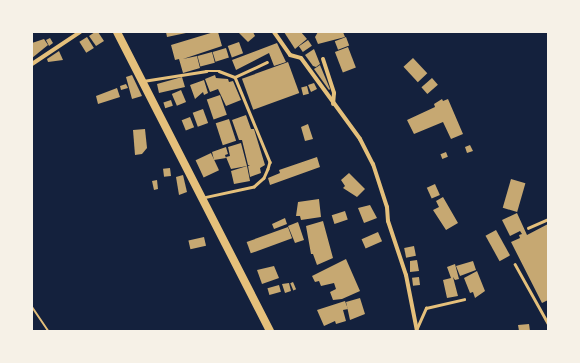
<!DOCTYPE html>
<style>
body{margin:0}
#map{position:relative;width:580px;height:363px;overflow:hidden;background:#14213d;font-family:"DejaVu Sans",sans-serif}
div>[style]{position:absolute}
.building>*{inset:0;background:#c6a872;transform-origin:0 0}
.path>*{height:2px;margin:-1px;padding:0 1px;transform-origin:1px;border-radius:1px;background:#e5c07b}
.service>*{height:2.5px;margin:-1.25px;padding:0 1.25px;transform-origin:1.25px;border-radius:1.25px;background:#e5c07b}
.minor>*{height:4px;margin:-2px;padding:0 2px;transform-origin:2px;border-radius:2px;background:#e5c07b}
.primary>*{height:8px;margin:-4px;padding:0 4px;transform-origin:4px;border-radius:4px;background:#e5c07b}
span{translate:-50% -50%;white-space:nowrap;text-align:center;line-height:1.15;-webkit-text-stroke:4px #f6f1e7;paint-order:stroke}
.frame{position:absolute;inset:0;border:33px solid #f6f1e7;pointer-events:none}
</style>
<div id="map">
<div class="building">
<div style="clip-path:polygon(95px 32px,98px 32px,104px 41px,96px 46px,89px 36px)"></div>
<div style="clip-path:polygon(166px 32px,186px 32px,186px 33px,167px 37px)"></div>
<div style="clip-path:polygon(214px 32px,218px 32px,222px 46px,183px 59px,197px 56px,200px 68px,183px 73px,179px 59px,175px 60px,171px 45px)"></div>
<div style="clip-path:polygon(238px 32px,253px 32px,255px 36px,248px 42px)"></div>
<div style="clip-path:polygon(284px 32px,301px 32px,307px 39px,295px 49px)"></div>
<div style="clip-path:polygon(318px 32px,343px 32px,345px 37px,318px 44px,315px 37px)"></div>
<div style="left:87px;top:37px;width:13px;height:9px;rotate:58deg"></div>
<div style="left:346px;top:37px;width:9px;height:12px;rotate:69deg"></div>
<div style="clip-path:polygon(50px 38px,53px 43px,49px 46px,46px 40px)"></div>
<div style="clip-path:polygon(44px 39px,48px 45px,32px 58px,32px 43px)"></div>
<div style="left:308px;top:40px;width:7px;height:11px;rotate:56deg"></div>
<div style="left:239px;top:42px;width:12px;height:12px;rotate:70deg"></div>
<div style="clip-path:polygon(277px 43px,286px 62px,274px 66px,269px 53px,236px 70px,232px 60px)"></div>
<div style="left:348px;top:47px;width:22px;height:14px;rotate:69deg"></div>
<div style="left:226px;top:48px;width:10px;height:14px;rotate:73deg"></div>
<div style="clip-path:polygon(314px 49px,320px 64px,316px 67px,313px 66px,305px 55px)"></div>
<div style="clip-path:polygon(59px 51px,63px 60px,48px 62px,47px 59px)"></div>
<div style="left:212px;top:52px;width:11px;height:15px;rotate:75deg"></div>
<div style="left:413px;top:58px;width:21px;height:13px;rotate:47deg"></div>
<div style="left:288px;top:62px;width:33px;height:49px;rotate:70deg"></div>
<div style="clip-path:polygon(320px 65px,330px 89px,329px 90px,314px 69px)"></div>
<div style="clip-path:polygon(132px 75px,142px 96px,132px 99px,126px 77px)"></div>
<div style="clip-path:polygon(215px 75px,216px 78px,228px 79px,229px 82px,233px 81px,241px 100px,226px 106px,218px 89px,210px 92px,205px 79px)"></div>
<div style="clip-path:polygon(182px 77px,185px 87px,159px 93px,157px 84px)"></div>
<div style="left:432px;top:78px;width:9px;height:14px;rotate:49deg"></div>
<div style="clip-path:polygon(204px 80px,208px 93px,204px 95px,203px 92px,195px 99px,190px 85px)"></div>
<div style="clip-path:polygon(314px 83px,317px 89px,311px 92px,308px 85px)"></div>
<div style="clip-path:polygon(126px 84px,128px 88px,121px 90px,120px 86px)"></div>
<div style="left:307px;top:86px;width:8px;height:6px;rotate:76deg"></div>
<div style="clip-path:polygon(117px 88px,120px 97px,98px 104px,96px 96px)"></div>
<div style="left:181px;top:90px;width:13px;height:10px;rotate:67deg"></div>
<div style="left:220px;top:95px;width:21px;height:14px;rotate:71deg"></div>
<div style="clip-path:polygon(442px 99px,443px 101px,448px 99px,463px 134px,451px 139px,443px 122px,414px 134px,407px 120px,435px 107px,434px 104px)"></div>
<div style="left:171px;top:100px;width:6px;height:8px;rotate:72deg"></div>
<div style="left:203px;top:109px;width:15px;height:11px;rotate:70deg"></div>
<div style="clip-path:polygon(246px 115px,251px 129px,254px 129px,265px 165px,260px 168px,261px 173px,250px 177px,248px 166px,250px 165px,248px 165px,242px 140px,239px 140px,232px 120px)"></div>
<div style="left:190px;top:117px;width:11px;height:9px;rotate:68deg"></div>
<div style="left:229px;top:119px;width:23px;height:14px;rotate:72deg"></div>
<div style="clip-path:polygon(308px 124px,313px 139px,305px 141px,301px 127px)"></div>
<div style="clip-path:polygon(145px 129px,147px 148px,142px 154px,135px 155px,133px 130px)"></div>
<div style="clip-path:polygon(241px 143px,247px 166px,231px 169px,226px 157px,230px 156px,228px 147px)"></div>
<div style="clip-path:polygon(470px 145px,473px 151px,467px 153px,465px 147px)"></div>
<div style="clip-path:polygon(226px 147px,228px 154px,225px 155px,226px 158px,214px 160px,212px 152px)"></div>
<div style="left:446px;top:152px;width:5px;height:6px;rotate:68deg"></div>
<div style="left:211px;top:153px;width:19px;height:17px;rotate:65deg"></div>
<div style="clip-path:polygon(317px 157px,320px 167px,270px 185px,268px 178px,280px 173px,279px 170px)"></div>
<div style="clip-path:polygon(247px 166px,250px 181px,234px 184px,231px 171px)"></div>
<div style="left:170px;top:168px;width:8px;height:7px;rotate:83deg"></div>
<div style="clip-path:polygon(349px 173px,365px 189px,357px 197px,343px 188px,345px 186px,341px 180px)"></div>
<div style="clip-path:polygon(183px 175px,187px 192px,179px 195px,176px 177px)"></div>
<div style="left:511px;top:179px;width:15px;height:30px;rotate:16deg"></div>
<div style="clip-path:polygon(157px 180px,158px 189px,154px 190px,152px 181px)"></div>
<div style="left:435px;top:184px;width:12px;height:9px;rotate:66deg"></div>
<div style="clip-path:polygon(443px 197px,458px 223px,446px 230px,433px 210px,439px 207px,436px 201px)"></div>
<div style="clip-path:polygon(319px 199px,321px 217px,301px 220px,300px 216px,296px 216px,298px 202px)"></div>
<div style="clip-path:polygon(370px 205px,377px 218px,364px 223px,358px 208px)"></div>
<div style="left:345px;top:211px;width:9px;height:14px;rotate:72deg"></div>
<div style="clip-path:polygon(517px 213px,527px 235px,548px 224px,548px 300px,542px 303px,511px 242px,520px 238px,519px 235px,522px 234px,520px 231px,510px 236px,502px 220px)"></div>
<div style="clip-path:polygon(285px 218px,287px 224px,274px 229px,272px 224px)"></div>
<div style="clip-path:polygon(323px 221px,333px 258px,317px 265px,313px 254px,311px 254px,306px 226px)"></div>
<div style="clip-path:polygon(298px 222px,304px 240px,295px 243px,288px 226px)"></div>
<div style="left:288px;top:227px;width:12px;height:44px;rotate:70deg"></div>
<div style="left:496px;top:230px;width:29px;height:12px;rotate:61deg"></div>
<div style="left:378px;top:232px;width:10px;height:18px;rotate:66deg"></div>
<div style="left:204px;top:237px;width:9px;height:16px;rotate:77deg"></div>
<div style="left:414px;top:246px;width:10px;height:10px;rotate:79deg"></div>
<div style="clip-path:polygon(346px 259px,360px 291px,342px 299px,333px 300px,330px 292px,336px 289px,334px 283px,321px 286px,319px 281px,315px 282px,312px 276px)"></div>
<div style="clip-path:polygon(417px 260px,419px 271px,410px 272px,410px 261px)"></div>
<div style="clip-path:polygon(473px 261px,476px 270px,460px 276px,456px 266px)"></div>
<div style="clip-path:polygon(455px 264px,459px 279px,455px 280px,453px 277px,458px 296px,447px 298px,443px 280px,451px 278px,447px 267px)"></div>
<div style="clip-path:polygon(274px 266px,279px 278px,262px 284px,257px 270px)"></div>
<div style="clip-path:polygon(477px 271px,485px 291px,475px 298px,473px 292px,470px 293px,464px 278px)"></div>
<div style="left:419px;top:277px;width:8px;height:7px;rotate:83deg"></div>
<div style="left:293px;top:282px;width:8px;height:3px;rotate:67deg"></div>
<div style="clip-path:polygon(289px 283px,291px 291px,285px 293px,282px 284px)"></div>
<div style="left:279px;top:285px;width:7px;height:12px;rotate:74deg"></div>
<div style="clip-path:polygon(360px 298px,365px 314px,350px 320px,346px 302px)"></div>
<div style="clip-path:polygon(345px 301px,348px 309px,343px 310px,346px 321px,336px 324px,335px 321px,324px 326px,317px 310px)"></div>
<div style="clip-path:polygon(529px 324px,530px 331px,519px 331px,518px 325px)"></div>
</div>
<div class="path">
<div style="left:32px;top:307px;width:29px;rotate:56deg"></div>
</div>
<div class="service">
<div style="left:235px;top:77px;width:35px;rotate:-25deg"></div>
<div style="left:143px;top:81px;width:64px;rotate:-9deg"></div>
<div style="left:206px;top:71px;width:13px"></div>
<div style="left:219px;top:71px;width:17px;rotate:21deg"></div>
<div style="left:235px;top:77px;width:92px;rotate:67.6deg"></div>
<div style="left:270px;top:162px;width:7px;rotate:106deg"></div>
<div style="left:268px;top:169px;width:10px;rotate:114deg"></div>
<div style="left:264px;top:178px;width:13px;rotate:138deg"></div>
<div style="left:254px;top:187px;width:52px;rotate:167.8deg"></div>
<div style="left:528px;top:228px;width:22px;rotate:-24deg"></div>
<div style="left:515px;top:264px;width:68px;rotate:60.8deg"></div>
<div style="left:417px;top:328px;width:22px;rotate:-66deg"></div>
<div style="left:426px;top:308px;width:39px;rotate:-13deg"></div>
</div>
<div class="minor">
<div style="left:274px;top:32px;width:28px;rotate:55deg"></div>
<div style="left:290px;top:55px;width:11px;rotate:15deg"></div>
<div style="left:301px;top:58px;width:100px;rotate:53.9deg"></div>
<div style="left:360px;top:139px;width:28px;rotate:63deg"></div>
<div style="left:373px;top:164px;width:45px;rotate:72deg"></div>
<div style="left:387px;top:207px;width:14px;rotate:86deg"></div>
<div style="left:388px;top:221px;width:57px;rotate:71.6deg"></div>
<div style="left:406px;top:275px;width:57px;rotate:78.9deg"></div>
<div style="left:323px;top:59px;width:36px;rotate:72deg"></div>
<div style="left:334px;top:93px;width:11px;rotate:95deg"></div>
<div style="left:32px;top:64px;width:58px;rotate:-33.7deg"></div>
</div>
<div class="primary">
<div style="left:117px;top:32px;width:336px;rotate:62.9deg"></div>
</div>
<div class="frame"></div>
</div>
